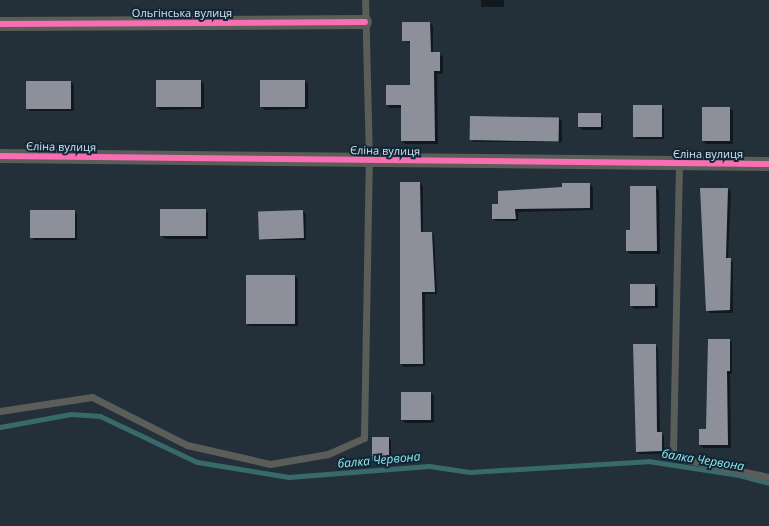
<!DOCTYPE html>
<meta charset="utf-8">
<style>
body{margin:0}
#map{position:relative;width:769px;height:526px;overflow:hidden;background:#232f39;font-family:"Open Sans",sans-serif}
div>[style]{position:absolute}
.shadow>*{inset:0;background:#0007;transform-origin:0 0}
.stream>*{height:5px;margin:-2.5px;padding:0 2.5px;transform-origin:2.5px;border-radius:2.5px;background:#386a6b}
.building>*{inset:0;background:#8d909a;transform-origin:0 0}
.lane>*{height:7px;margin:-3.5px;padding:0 3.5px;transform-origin:3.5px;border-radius:3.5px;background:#5b5d59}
.street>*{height:14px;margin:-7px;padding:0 7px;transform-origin:7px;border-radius:7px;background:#5b5d59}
.cycleway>*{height:6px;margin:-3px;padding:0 3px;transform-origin:3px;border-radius:3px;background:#f96db3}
span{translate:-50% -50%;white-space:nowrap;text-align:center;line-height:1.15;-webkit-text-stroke:4px #112636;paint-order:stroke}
.street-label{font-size:11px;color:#d4e1ec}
.water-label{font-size:12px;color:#8feaea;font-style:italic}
</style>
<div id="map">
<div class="shadow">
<div style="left:481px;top:0;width:23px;height:7px"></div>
<div style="clip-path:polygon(403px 23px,430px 23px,433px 26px,433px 53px,443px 56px,443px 74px,437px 74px,438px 144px,405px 144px,402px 141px,402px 108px,390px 108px,387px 105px,412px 86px,412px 43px,403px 40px)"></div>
<div style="clip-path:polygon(157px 81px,201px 81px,204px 84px,204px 109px,160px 110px,157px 107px)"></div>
<div style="clip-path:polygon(261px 81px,305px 81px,308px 84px,308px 109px,265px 110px,262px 107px)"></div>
<div style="clip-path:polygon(71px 82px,74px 85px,74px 111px,30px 111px,27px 108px)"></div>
<div style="clip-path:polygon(661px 106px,664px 109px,664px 139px,637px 139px,635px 136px)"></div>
<div style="clip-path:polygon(730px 108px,733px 111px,733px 144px,706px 144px,703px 141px)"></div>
<div style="clip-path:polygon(600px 114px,603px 117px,603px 130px,582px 130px,579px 127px)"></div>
<div style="clip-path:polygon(559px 118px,562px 121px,562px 142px,474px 142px,471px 139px)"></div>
<div style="clip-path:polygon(420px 183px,423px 186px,423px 233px,431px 233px,434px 236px,437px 294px,425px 294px,425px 366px,404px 367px,401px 364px)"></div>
<div style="clip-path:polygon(590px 184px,593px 187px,593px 210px,518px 212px,518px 221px,496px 221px,493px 218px,500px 205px,563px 188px)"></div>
<div style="clip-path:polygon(656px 188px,659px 190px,660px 254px,630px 254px,627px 251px,631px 231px)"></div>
<div style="clip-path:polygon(728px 189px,731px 192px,728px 259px,733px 262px,733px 313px,710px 313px,707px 310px)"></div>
<div style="clip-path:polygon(205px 210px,208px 213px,208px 239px,165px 239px,162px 236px)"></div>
<div style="clip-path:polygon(74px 211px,77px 214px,77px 240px,34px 240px,31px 237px)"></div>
<div style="clip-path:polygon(303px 211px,306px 214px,306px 240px,263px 240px,260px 237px)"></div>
<div style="clip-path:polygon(295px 276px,298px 279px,298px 326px,250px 326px,247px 324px)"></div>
<div style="clip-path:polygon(655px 285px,658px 288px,658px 308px,634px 309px,631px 306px)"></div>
<div style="clip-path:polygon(729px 340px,732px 342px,732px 374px,730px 374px,731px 448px,703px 448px,700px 445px,707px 430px)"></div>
<div style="clip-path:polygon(655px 345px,658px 348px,660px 433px,664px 436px,664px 454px,639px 454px,636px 451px)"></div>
<div style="clip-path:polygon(402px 393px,431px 393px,434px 396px,434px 423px,405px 423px,402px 420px)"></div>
<div style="clip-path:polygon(388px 438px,391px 440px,391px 464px,376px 464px,373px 461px)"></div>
</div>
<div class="stream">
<div style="left:0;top:427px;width:72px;rotate:-10.4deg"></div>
<div style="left:71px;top:414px;width:29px;rotate:4deg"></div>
<div style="left:100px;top:416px;width:107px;rotate:25.4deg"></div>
<div style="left:197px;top:462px;width:93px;rotate:9.3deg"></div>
<div style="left:289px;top:477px;width:140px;rotate:-4.5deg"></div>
<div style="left:429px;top:466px;width:41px;rotate:8.3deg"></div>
<div style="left:470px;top:472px;width:178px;rotate:-3.5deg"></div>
<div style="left:648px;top:461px;width:92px;rotate:8.7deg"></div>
<div style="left:739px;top:475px;width:31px;rotate:15deg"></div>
</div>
<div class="building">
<div style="clip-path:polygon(402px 22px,430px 22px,431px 52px,440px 52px,440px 71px,434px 71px,435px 141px,401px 141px,401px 105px,386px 105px,386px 85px,410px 85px,410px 41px,402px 41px)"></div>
<div style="left:156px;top:80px;width:45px;height:27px"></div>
<div style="left:260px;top:80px;width:45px;height:27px"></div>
<div style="left:71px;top:81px;width:28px;height:45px;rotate:90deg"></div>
<div style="left:662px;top:105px;width:32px;height:29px;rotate:90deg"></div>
<div style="left:730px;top:107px;width:34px;height:28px;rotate:90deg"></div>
<div style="left:578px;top:113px;width:23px;height:14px"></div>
<div style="left:470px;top:116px;width:89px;height:24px;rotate:1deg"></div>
<div style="clip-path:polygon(400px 182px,420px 182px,421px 232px,432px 232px,435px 292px,422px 292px,423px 364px,400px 364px)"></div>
<div style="clip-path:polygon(562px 183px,590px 183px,590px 208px,515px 209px,516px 219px,492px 219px,492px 204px,498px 204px,498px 191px,562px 187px)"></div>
<div style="clip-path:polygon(630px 186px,656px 186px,657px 251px,626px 251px,626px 230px,630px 230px)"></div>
<div style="clip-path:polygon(700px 188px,728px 188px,726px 258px,731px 258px,730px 310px,706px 311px)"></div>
<div style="left:206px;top:209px;width:27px;height:46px;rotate:90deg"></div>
<div style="left:75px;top:210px;width:28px;height:45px;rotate:90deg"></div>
<div style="left:303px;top:210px;width:28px;height:45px;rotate:88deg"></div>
<div style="left:246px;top:275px;width:49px;height:49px"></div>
<div style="left:655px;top:284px;width:22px;height:25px;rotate:90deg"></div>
<div style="clip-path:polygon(708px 339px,730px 339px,730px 371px,727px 371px,728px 445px,699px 445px,699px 429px,706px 429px)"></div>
<div style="clip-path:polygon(633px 344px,656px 344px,657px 432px,662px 432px,662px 451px,636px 452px)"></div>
<div style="left:401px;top:392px;width:30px;height:28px"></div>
<div style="left:372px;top:437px;width:17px;height:24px"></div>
</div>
<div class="lane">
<div style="left:679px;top:164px;width:293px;rotate:91.2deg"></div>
<div style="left:673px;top:457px;width:98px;rotate:11.8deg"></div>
<div style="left:0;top:411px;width:93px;rotate:-8.7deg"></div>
<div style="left:92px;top:397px;width:106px;rotate:26.8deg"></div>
<div style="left:187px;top:445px;width:85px;rotate:12.9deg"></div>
<div style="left:270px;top:464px;width:59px;rotate:-9.8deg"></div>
<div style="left:328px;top:454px;width:39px;rotate:-24deg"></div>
<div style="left:364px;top:438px;width:277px;rotate:-89deg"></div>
<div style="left:369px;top:161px;width:161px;rotate:-91.4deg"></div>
</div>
<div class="street">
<div style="left:0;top:24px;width:365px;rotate:-0.3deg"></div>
<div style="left:0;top:156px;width:769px;rotate:0.6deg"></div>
</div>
<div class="cycleway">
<div style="left:0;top:24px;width:365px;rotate:-0.3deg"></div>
<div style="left:0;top:156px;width:769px;rotate:0.6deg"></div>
</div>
<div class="street-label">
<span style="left:182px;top:13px">Ольгінська вулиця</span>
<span style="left:61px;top:147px;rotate:1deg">Єліна вулиця</span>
<span style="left:385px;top:151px;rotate:1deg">Єліна вулиця</span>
<span style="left:708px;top:154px">Єліна вулиця</span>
</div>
<div class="water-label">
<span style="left:379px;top:460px;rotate:-5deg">балка Червона</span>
<span style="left:703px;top:460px;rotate:9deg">балка Червона</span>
</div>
</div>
